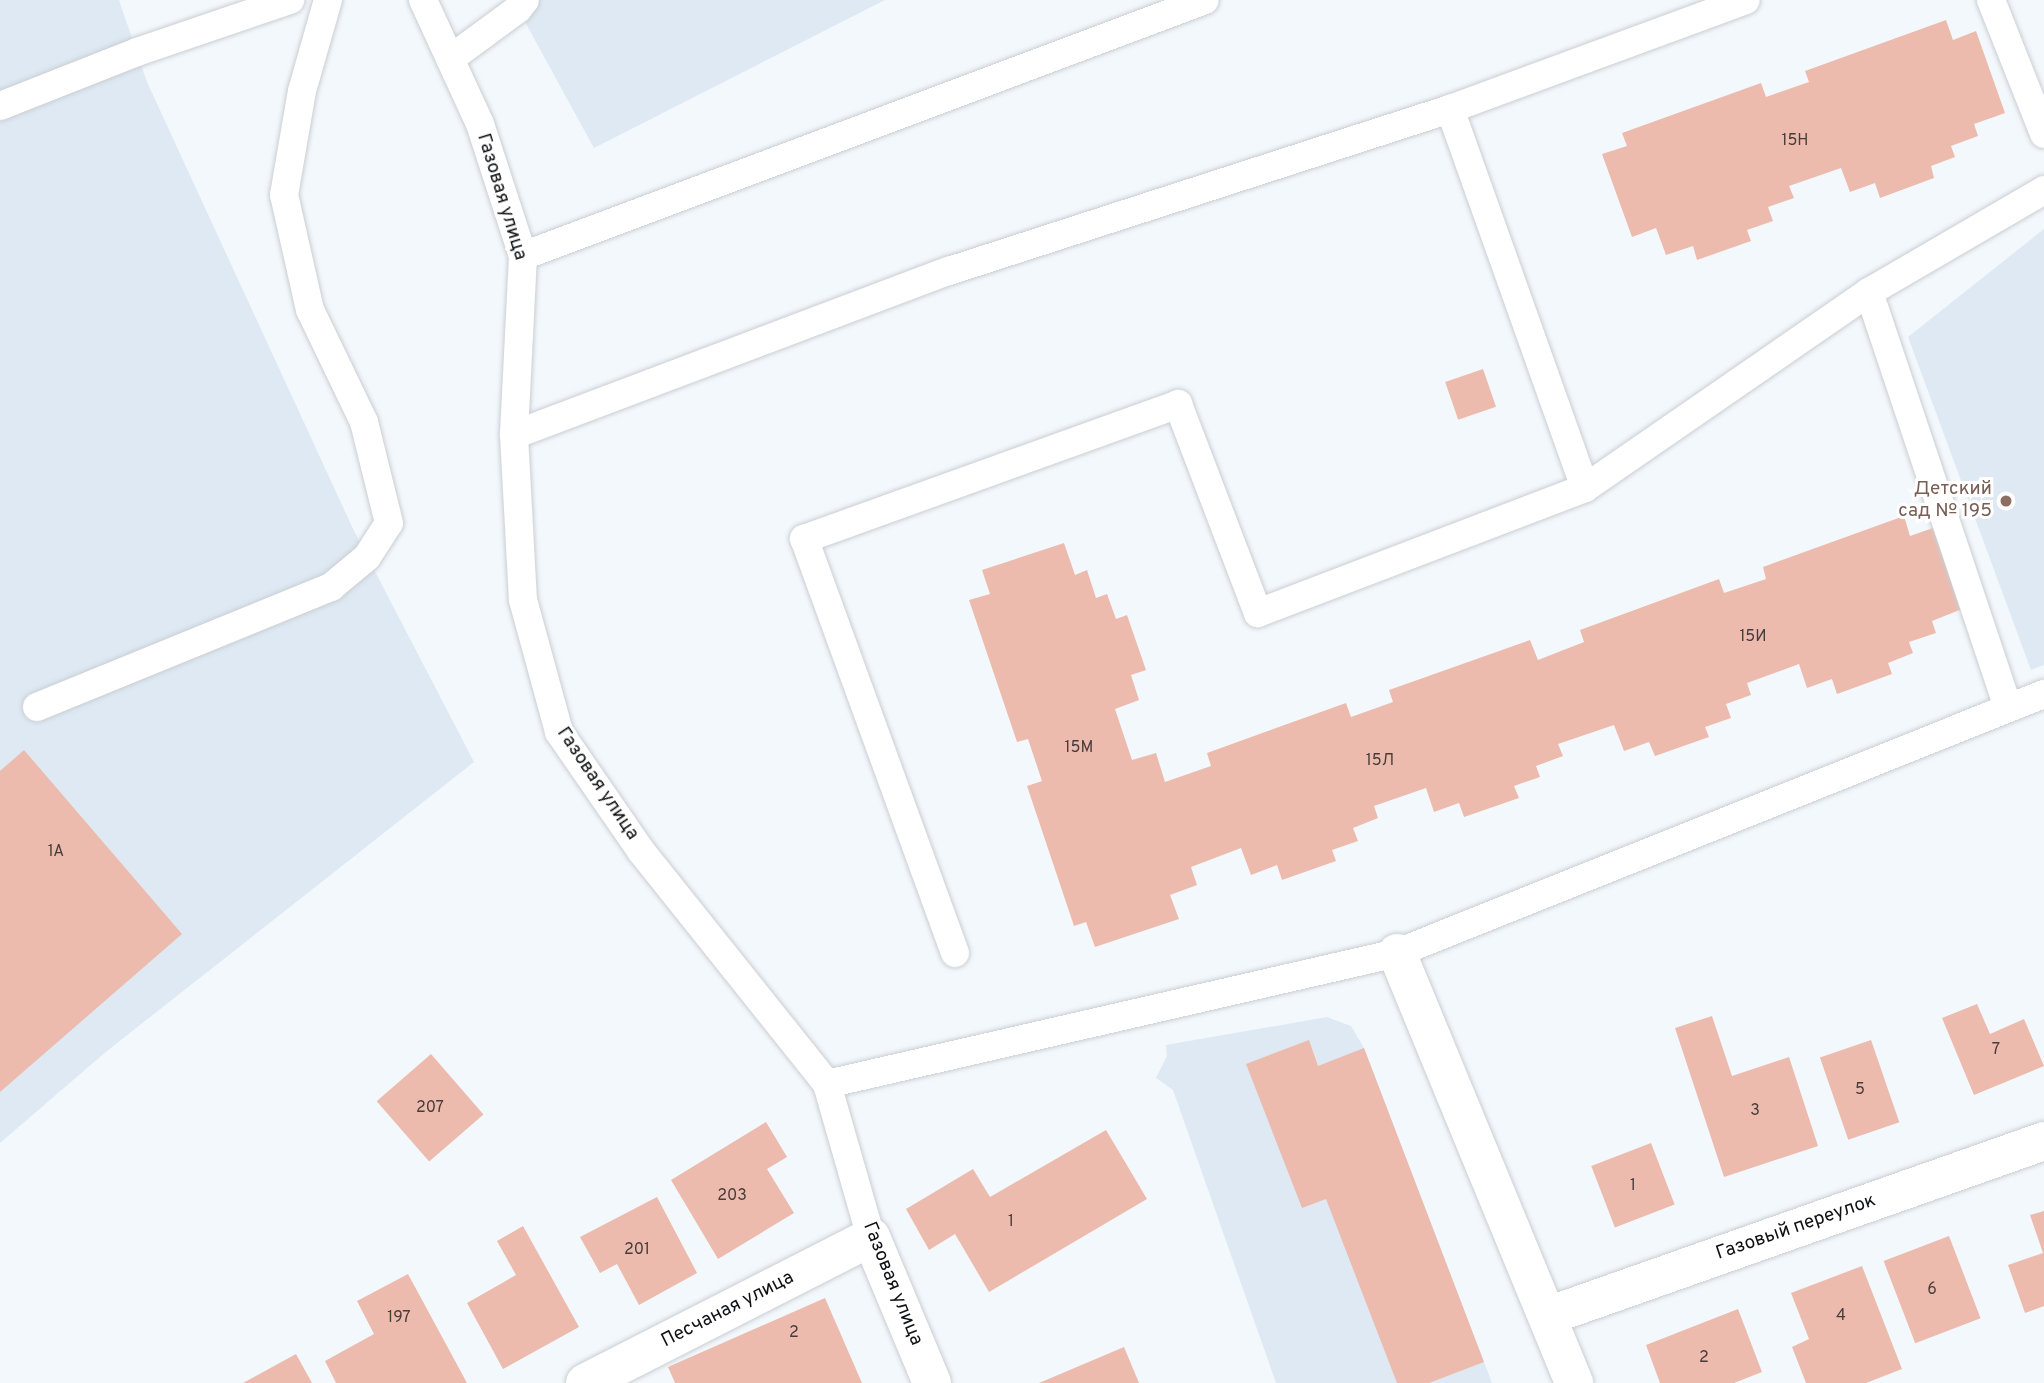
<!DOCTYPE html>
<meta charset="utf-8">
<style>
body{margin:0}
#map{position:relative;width:2044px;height:1383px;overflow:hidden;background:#f3f8fc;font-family:Overpass,sans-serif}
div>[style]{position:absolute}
.built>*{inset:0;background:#dee9f3}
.building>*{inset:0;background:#ecbbae;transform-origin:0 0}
.roads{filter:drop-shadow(0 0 2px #caced3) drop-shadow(0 0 2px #caced3)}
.service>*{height:28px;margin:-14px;padding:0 14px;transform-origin:14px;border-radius:14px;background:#fff}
.minor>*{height:38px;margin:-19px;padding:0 19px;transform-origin:19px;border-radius:19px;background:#fff}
.dots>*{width:19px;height:19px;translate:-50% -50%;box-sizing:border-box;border:4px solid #fff;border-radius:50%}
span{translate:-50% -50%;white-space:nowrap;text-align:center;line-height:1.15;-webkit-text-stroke:6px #fff;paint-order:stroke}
.number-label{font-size:16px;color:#473c3a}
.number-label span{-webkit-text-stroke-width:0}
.street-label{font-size:19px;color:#101113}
.education-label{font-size:19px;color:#785e54}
.right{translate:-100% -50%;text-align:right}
</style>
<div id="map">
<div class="built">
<div style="clip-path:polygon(0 0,119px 0,147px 82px,354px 531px,474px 762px,107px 1051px,0 1143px)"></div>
<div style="clip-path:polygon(513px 0,885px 0,594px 148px)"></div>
<div style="clip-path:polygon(2044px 229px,2044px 665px,2031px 670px,1908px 337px)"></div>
<div style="clip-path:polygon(1327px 1017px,1351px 1026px,1364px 1048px,1492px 1383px,1276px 1383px,1173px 1090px,1156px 1078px,1167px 1056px,1166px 1045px)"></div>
</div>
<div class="building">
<div style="clip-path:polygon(1946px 20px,1953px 40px,1976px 31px,2005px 113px,1974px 124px,1978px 136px,1951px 146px,1955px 157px,1931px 166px,1934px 178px,1880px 198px,1875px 183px,1850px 192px,1841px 168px,1789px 186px,1794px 198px,1768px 207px,1773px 221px,1747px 230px,1751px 241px,1697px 260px,1693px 246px,1666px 255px,1656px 228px,1632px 237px,1602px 154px,1627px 146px,1622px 133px,1761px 83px,1766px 97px,1809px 82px,1805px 71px)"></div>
<div style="left:1483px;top:369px;width:40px;height:40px;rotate:71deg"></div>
<div style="clip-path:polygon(1904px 516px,1910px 536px,1933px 528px,1962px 609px,1932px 621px,1936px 633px,1909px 642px,1913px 653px,1888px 663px,1892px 674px,1837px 694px,1832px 679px,1807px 688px,1799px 664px,1747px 683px,1751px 695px,1726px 704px,1731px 718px,1705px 727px,1709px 737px,1655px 756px,1649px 742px,1624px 751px,1614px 725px,1558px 744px,1563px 756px,1536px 766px,1540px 777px,1514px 786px,1519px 798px,1464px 817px,1459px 803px,1434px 812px,1426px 788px,1374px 806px,1378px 818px,1353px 828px,1358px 841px,1332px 850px,1336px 861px,1282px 880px,1277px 865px,1251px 875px,1241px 848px,1191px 867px,1197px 885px,1170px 895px,1179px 919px,1095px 947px,1086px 922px,1074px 926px,1027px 786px,1042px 781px,1028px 739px,1017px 742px,969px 600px,990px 594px,982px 570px,1064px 543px,1075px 575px,1087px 570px,1096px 598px,1107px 594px,1116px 619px,1127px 615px,1146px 670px,1131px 675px,1139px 700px,1115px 709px,1132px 760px,1156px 753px,1165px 782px,1211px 766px,1207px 753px,1276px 728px,1346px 703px,1351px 717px,1393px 702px,1389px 690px,1530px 640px,1538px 660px,1584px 642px,1580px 630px,1719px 579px,1724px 593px,1766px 579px,1763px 567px)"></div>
<div style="clip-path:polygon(24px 750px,182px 934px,0 1092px,0 771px)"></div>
<div style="clip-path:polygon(1977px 1004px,1990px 1034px,2024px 1019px,2044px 1066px,1974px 1095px,1942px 1018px)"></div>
<div style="clip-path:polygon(1712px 1016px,1732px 1076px,1789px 1057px,1818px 1146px,1724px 1177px,1675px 1028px)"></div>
<div style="clip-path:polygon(1309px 1040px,1318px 1066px,1364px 1048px,1484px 1362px,1429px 1383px,1397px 1383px,1326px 1199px,1302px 1208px,1246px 1064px)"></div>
<div style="left:1871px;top:1040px;width:87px;height:54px;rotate:71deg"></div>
<div style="left:431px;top:1054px;width:80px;height:72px;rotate:49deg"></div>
<div style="clip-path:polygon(766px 1122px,787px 1157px,767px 1169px,794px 1213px,718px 1259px,671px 1180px)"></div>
<div style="clip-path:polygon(1106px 1130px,1147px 1199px,989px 1292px,955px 1234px,929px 1250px,906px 1209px,973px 1169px,990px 1197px)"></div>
<div style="left:1651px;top:1143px;width:66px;height:64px;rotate:69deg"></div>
<div style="clip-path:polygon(657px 1197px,697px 1273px,639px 1305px,617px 1264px,600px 1273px,580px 1237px)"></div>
<div style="clip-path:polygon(2044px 1211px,2044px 1306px,2025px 1313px,2008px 1265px,2043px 1253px,2030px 1215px)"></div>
<div style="clip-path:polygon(523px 1226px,579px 1327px,503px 1369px,467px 1303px,516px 1275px,497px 1241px)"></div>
<div style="left:1949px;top:1236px;width:88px;height:70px;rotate:69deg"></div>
<div style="clip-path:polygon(1862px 1266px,1902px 1369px,1866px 1383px,1806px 1383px,1792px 1347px,1809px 1339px,1791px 1293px)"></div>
<div style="clip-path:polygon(408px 1274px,467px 1383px,336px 1383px,325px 1361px,374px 1334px,357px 1301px)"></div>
<div style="clip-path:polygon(825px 1298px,862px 1383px,675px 1383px,668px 1367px)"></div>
<div style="clip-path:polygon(1738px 1309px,1762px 1372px,1734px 1383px,1660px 1383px,1646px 1345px)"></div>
<div style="clip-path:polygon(1124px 1347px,1139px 1383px,1039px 1383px)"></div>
<div style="clip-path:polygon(296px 1354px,312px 1383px,243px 1383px)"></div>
</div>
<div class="roads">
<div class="service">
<div style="left:423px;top:0;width:136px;rotate:65.3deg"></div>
<div style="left:480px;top:124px;width:139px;rotate:72deg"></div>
<div style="left:523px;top:256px;width:179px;rotate:92.9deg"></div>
<div style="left:514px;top:435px;width:165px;rotate:86.9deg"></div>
<div style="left:523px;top:600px;width:137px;rotate:74.7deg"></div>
<div style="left:559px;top:732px;width:145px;rotate:55.4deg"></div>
<div style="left:641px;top:851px;width:298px;rotate:51.4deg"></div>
<div style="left:827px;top:1084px;width:159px;rotate:74deg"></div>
<div style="left:1991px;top:0;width:144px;rotate:68.4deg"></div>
<div style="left:450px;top:59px;width:84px;rotate:-36.3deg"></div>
<div style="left:518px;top:9px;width:11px;rotate:-52deg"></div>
<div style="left:0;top:106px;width:147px;rotate:-21.5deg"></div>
<div style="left:137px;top:52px;width:162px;rotate:-18.8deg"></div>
<div style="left:1450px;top:109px;width:402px;rotate:70.4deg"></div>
<div style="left:523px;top:256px;width:728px;rotate:-20.57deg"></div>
<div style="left:1869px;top:292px;width:438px;rotate:71.5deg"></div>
<div style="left:514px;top:435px;width:465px;rotate:-20.7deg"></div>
<div style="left:949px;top:271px;width:527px;rotate:-17.92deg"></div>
<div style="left:1450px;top:109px;width:315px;rotate:-20.2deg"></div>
<div style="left:37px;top:707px;width:318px;rotate:-22.2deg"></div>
<div style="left:331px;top:587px;width:47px;rotate:-39.8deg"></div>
<div style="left:367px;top:557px;width:40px;rotate:-57.1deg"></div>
<div style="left:389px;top:523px;width:104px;rotate:-103.9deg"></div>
<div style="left:364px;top:422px;width:124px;rotate:-115.7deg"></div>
<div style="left:310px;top:310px;width:118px;rotate:-102.7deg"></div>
<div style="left:284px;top:195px;width:106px;rotate:-80.2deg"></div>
<div style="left:302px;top:91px;width:95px;rotate:-74.1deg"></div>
<div style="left:955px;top:953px;width:441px;rotate:-110deg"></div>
<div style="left:804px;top:539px;width:398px;rotate:-19.8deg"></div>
<div style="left:1178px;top:404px;width:224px;rotate:69.1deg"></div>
<div style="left:1258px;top:613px;width:350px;rotate:-20.9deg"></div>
<div style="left:1585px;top:488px;width:345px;rotate:-34.6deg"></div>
<div style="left:1869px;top:292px;width:203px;rotate:-30.2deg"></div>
<div style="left:827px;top:1084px;width:585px;rotate:-12.94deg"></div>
<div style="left:1397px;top:953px;width:697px;rotate:-21.82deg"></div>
</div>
<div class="minor">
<div style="left:1397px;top:953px;width:465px;rotate:67.6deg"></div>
<div style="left:1548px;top:1316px;width:526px;rotate:-19.43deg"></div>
<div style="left:585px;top:1383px;width:321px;rotate:-27deg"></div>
<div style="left:871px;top:1237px;width:158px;rotate:67.3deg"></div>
</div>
</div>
<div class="dots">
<div style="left:2006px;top:501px;background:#8d6e63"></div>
</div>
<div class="number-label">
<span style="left:1795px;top:141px">15Н</span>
<span style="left:1753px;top:637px">15И</span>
<span style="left:1079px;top:748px">15М</span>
<span style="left:1380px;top:761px">15Л</span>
<span style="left:56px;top:852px">1А</span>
<span style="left:1996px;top:1050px">7</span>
<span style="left:1860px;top:1090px">5</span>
<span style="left:430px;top:1108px">207</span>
<span style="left:1755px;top:1111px">3</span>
<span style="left:1633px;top:1186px">1</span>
<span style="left:732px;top:1196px">203</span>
<span style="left:1011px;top:1222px">1</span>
<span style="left:637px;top:1250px">201</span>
<span style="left:1932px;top:1290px">6</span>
<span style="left:1841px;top:1316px">4</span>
<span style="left:399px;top:1318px">197</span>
<span style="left:794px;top:1333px">2</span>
<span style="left:1704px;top:1358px">2</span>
</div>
<div class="street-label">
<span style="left:501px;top:197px;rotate:73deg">Газовая улица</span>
<span style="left:597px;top:784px;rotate:56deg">Газовая улица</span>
<span style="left:1796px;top:1228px;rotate:-19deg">Газовый переулок</span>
<span style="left:892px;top:1284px;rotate:68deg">Газовая улица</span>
<span style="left:728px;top:1310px;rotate:-27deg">Песчаная улица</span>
</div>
<div class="education-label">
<span class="right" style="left:1992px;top:501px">Детский<br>сад № 195</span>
</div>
</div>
